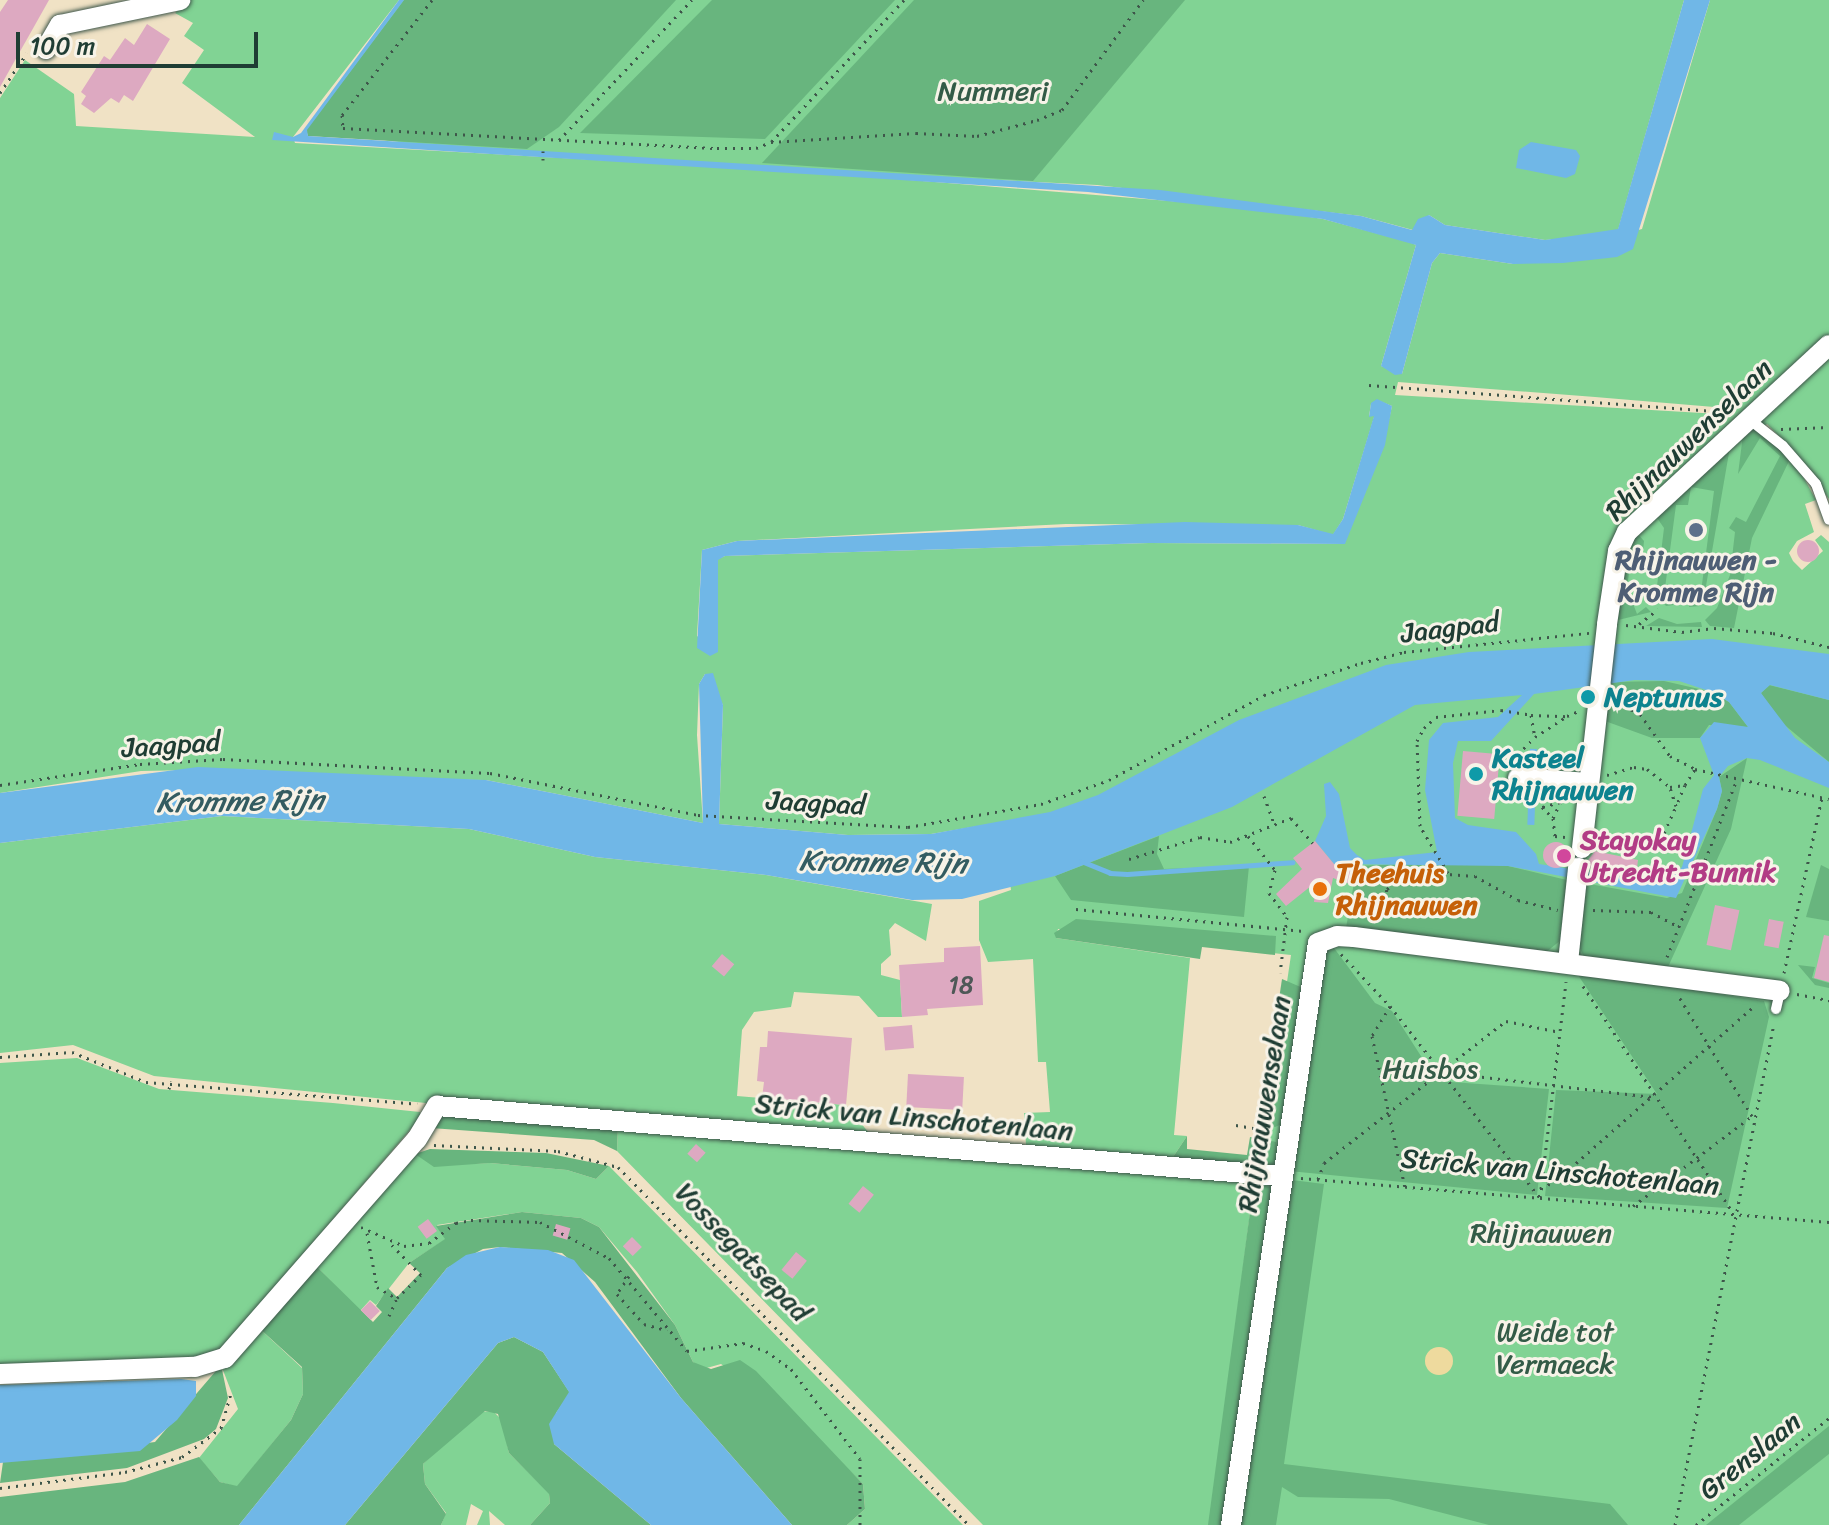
<!DOCTYPE html>
<style>
body{margin:0}
#map{position:relative;width:1829px;height:1525px;overflow:hidden;background:#f0e2c5;font-family:Sriracha,sans-serif}
div>[style]{position:absolute}
.green>*{inset:0;background:#81d394}
.forest>*{inset:0;background:#68b57e}
.sand>*{inset:0;background:#eeda9e}
.round{border-radius:50%}
.water>*{inset:0;background:#70b7e7;transform-origin:0 0}
.stream>*{height:5px;margin:-2.5px;padding:0 2.5px;transform-origin:2.5px;border-radius:2.5px;background:#70b7e7}
.building>*{inset:0;background:#dda9c1;transform-origin:0 0}
.path>*{height:3px;margin-top:-1.5px;transform-origin:0;background:repeating-linear-gradient(90deg,#3e564a 0 2px,transparent 0 8px)}
.roads{filter:drop-shadow(0 0 2px #3e564a) drop-shadow(0 0 2px #3e564a)}
.service>*{height:10px;margin:-5px;padding:0 5px;transform-origin:5px;border-radius:5px;background:#fff}
.minor>*{height:20px;margin:-10px;padding:0 10px;transform-origin:10px;border-radius:10px;background:#fff}
.dots>*{width:22px;height:22px;translate:-50% -50%;box-sizing:border-box;border:4px solid #f7f3e8;border-radius:50%}
span{translate:-50% -50%;white-space:nowrap;text-align:center;line-height:1.15;-webkit-text-stroke:6px #f7f3e8;paint-order:stroke}
.number-label{font-size:24px;color:#4e5857}
.number-label span{-webkit-text-stroke-width:0}
.park-label{font-size:28px;color:#335b47}
.street-label{font-size:28px;color:#1f3d34}
.service-label{font-size:28px;color:#4e5e75;font-weight:700}
.culture-label{font-size:28px;color:#0d838f;font-weight:700}
.left{translate:0 -50%;text-align:left}
.hotel-label{font-size:28px;color:#b23c85;font-weight:700}
.food-label{font-size:28px;color:#c56008;font-weight:700}
.water-label{font-size:30px;color:#335c61;font-style:italic}
.scale{position:absolute;left:16px;top:32px;width:242px;height:36px;box-sizing:border-box;border:4px solid #1f3d34;border-top:0;padding-left:10px;font-size:24px;line-height:28px;white-space:nowrap;color:#1f3d34;-webkit-text-stroke:6px #f7f3e8;paint-order:stroke}
</style>
<div id="map">
<div class="green">
<div style="clip-path:polygon(evenodd,189px 0,399px 0,293px 137px,295px 143px,686px 165px,464px 151px,305px 129px,402px 0,1684px 0,1618px 230px,1602px 235px,1545px 240px,1445px 225px,1429px 215px,1413px 230px,1361px 216px,1097px 185px,774px 169px,1243px 207px,1323px 219px,1409px 242px,1416px 245px,1381px 366px,1402px 374px,1432px 263px,1440px 253px,1513px 264px,1642px 229px,1710px 0,1829px 0,1829px 499px,1789px 446px,1767px 424px,1759px 430px,1800px 471px,1816px 500px,1805px 504px,1814px 532px,1797px 541px,1789px 553px,1793px 561px,1802px 570px,1823px 551px,1815px 540px,1821px 535px,1829px 542px,1829px 1525px,983px 1525px,617px 1151px,618px 1126px,1254px 1182px,1235px 1331px,1291px 955px,1058px 929px,1056px 938px,1190px 958px,1174px 1135px,1187px 1136px,1171px 1160px,1026px 1145px,1024px 1113px,1050px 1112px,1046px 1062px,1038px 1062px,1033px 959px,988px 962px,979px 940px,979px 901px,1011px 890px,1002px 822px,931px 834px,848px 835px,719px 824px,723px 705px,705px 674px,699px 684px,697px 735px,703px 823px,486px 780px,380px 779px,244px 769px,141px 771px,0 793px,0 98px,25px 60px,74px 94px,76px 126px,255px 137px,182px 83px,204px 50px,184px 36px,193px 23px,175px 13px,189px 0,1398px 382px,1595px 397px,1726px 408px,1719px 414px,1395px 395px,1398px 382px,189px 0,1377px 400px,1392px 406px,1383px 446px,1344px 544px,1149px 543px,725px 556px,718px 559px,718px 652px,697px 636px,702px 550px,737px 541px,1066px 524px,1298px 525px,1333px 535px,1343px 519px,1375px 414px,1369px 416px,1371px 404px,1377px 400px)"></div>
<div style="clip-path:polygon(222px 816px,469px 829px,595px 857px,766px 875px,932px 904px,926px 941px,895px 923px,889px 930px,891px 955px,881px 964px,881px 975px,900px 980px,902px 1017px,878px 1017px,859px 996px,794px 992px,791px 1007px,754px 1012px,742px 1030px,737px 1096px,846px 1105px,869px 1133px,436px 1104px,154px 1076px,73px 1045px,0 1053px,0 843px)"></div>
<div style="clip-path:polygon(77px 1058px,159px 1089px,333px 1103px,420px 1112px,421px 1117px,212px 1360px,0 1369px,0 1063px)"></div>
<div style="clip-path:polygon(415px 1154px,437px 1165px,490px 1163px,567px 1170px,596px 1179px,609px 1166px,963px 1525px,847px 1525px,865px 1509px,863px 1484px,798px 1418px,721px 1364px,703px 1369px,693px 1362px,675px 1325px,637px 1272px,599px 1227px,581px 1218px,522px 1212px,437px 1225px,446px 1239px,409px 1263px,376px 1305px,370px 1300px,360px 1311px,314px 1264px)"></div>
<div style="clip-path:polygon(260px 1329px,302px 1368px,303px 1394px,291px 1420px,237px 1487px,220px 1482px,199px 1458px,238px 1409px,221px 1365px)"></div>
<div style="clip-path:polygon(493px 1411px,502px 1420px,509px 1453px,549px 1493px,550px 1503px,530px 1525px,505px 1525px,489px 1511px,490px 1525px,477px 1525px,483px 1511px,471px 1504px,466px 1525px,441px 1525px,446px 1513px,425px 1484px,423px 1464px,478px 1412px)"></div>
</div>
<div class="forest">
<div style="clip-path:polygon(404px 0,676px 0,559px 127px,527px 149px,308px 136px,306px 130px)"></div>
<div style="clip-path:polygon(712px 0,895px 0,765px 139px,580px 133px)"></div>
<div style="clip-path:polygon(914px 0,1185px 0,1033px 181px,762px 163px)"></div>
<div style="clip-path:polygon(1754px 425px,1790px 459px,1752px 538px,1734px 628px,1710px 626px,1705px 620px,1717px 608px,1730px 575px,1735px 532px,1729px 528px,1736px 517px,1746px 522px,1780px 456px,1760px 438px,1738px 474px,1743px 435px)"></div>
<div style="clip-path:polygon(1730px 447px,1706px 586px,1710px 588px,1700px 606px,1689px 607px,1688px 591px,1701px 592px,1714px 491px,1691px 487px,1688px 505px,1676px 505px,1665px 588px,1677px 592px,1673px 605px,1666px 606px,1651px 587px,1657px 586px,1664px 528px,1655px 515px)"></div>
<div style="clip-path:polygon(1637px 533px,1644px 541px,1643px 551px,1632px 550px,1627px 588px,1637px 614px,1646px 607px,1651px 612px,1614px 621px,1621px 561px)"></div>
<div style="clip-path:polygon(1659px 618px,1677px 624px,1701px 622px,1702px 627px,1646px 626px)"></div>
<div style="clip-path:polygon(1664px 681px,1712px 692px,1729px 702px,1748px 727px,1709px 725px,1700px 738px,1652px 738px,1605px 721px,1609px 682px)"></div>
<div style="clip-path:polygon(1769px 685px,1829px 700px,1829px 762px,1775px 717px,1761px 693px)"></div>
<div style="clip-path:polygon(1747px 758px,1731px 829px,1668px 967px,1584px 957px,1577px 942px,1584px 883px,1667px 898px,1682px 893px,1717px 809px,1722px 791px,1719px 777px)"></div>
<div style="clip-path:polygon(1159px 836px,1157px 854px,1164px 869px,1249px 866px,1244px 917px,1071px 900px,1055px 876px)"></div>
<div style="clip-path:polygon(1450px 862px,1508px 866px,1571px 881px,1561px 940px,1545px 953px,1346px 928px,1357px 866px)"></div>
<div style="clip-path:polygon(1821px 865px,1829px 869px,1829px 921px,1806px 917px)"></div>
<div style="clip-path:polygon(1076px 919px,1276px 936px,1275px 955px,1202px 947px,1200px 959px,1056px 938px,1054px 933px)"></div>
<div style="clip-path:polygon(1331px 944px,1375px 1003px,1392px 1011px,1437px 1081px,1549px 1089px,1537px 1195px,1289px 1171px,1320px 960px)"></div>
<div style="clip-path:polygon(1798px 965px,1815px 967px,1812px 978px,1829px 983px,1829px 988px,1815px 985px)"></div>
<div style="clip-path:polygon(1576px 972px,1764px 1001px,1769px 1017px,1727px 1208px,1545px 1196px,1556px 1090px,1657px 1094px)"></div>
<div style="clip-path:polygon(1282px 979px,1303px 988px,1282px 1124px,1275px 1127px,1261px 1119px)"></div>
<div style="clip-path:polygon(441px 1114px,618px 1126px,617px 1151px,594px 1140px,431px 1128px)"></div>
<div style="clip-path:polygon(1187px 1136px,1187px 1149px,1247px 1155px,1250px 1137px,1276px 1142px,1278px 1160px,1269px 1168px,1171px 1160px)"></div>
<div style="clip-path:polygon(430px 1149px,546px 1153px,609px 1166px,596px 1179px,567px 1170px,490px 1163px,434px 1167px,415px 1154px)"></div>
<div style="clip-path:polygon(1292px 1180px,1324px 1184px,1284px 1464px,1610px 1504px,1628px 1525px,1489px 1525px,1389px 1499px,1298px 1497px,1282px 1487px,1276px 1525px,1241px 1525px,1270px 1334px,1285px 1191px)"></div>
<div style="clip-path:polygon(1254px 1182px,1272px 1188px,1224px 1525px,1208px 1525px)"></div>
<div style="clip-path:polygon(522px 1212px,581px 1218px,599px 1227px,675px 1325px,693px 1362px,711px 1369px,740px 1360px,756px 1371px,863px 1484px,865px 1509px,847px 1525px,792px 1525px,681px 1398px,595px 1282px,562px 1253px,500px 1247px,483px 1249px,447px 1268px,239px 1525px,0 1525px,0 1497px,125px 1482px,199px 1457px,220px 1482px,237px 1486px,291px 1420px,303px 1394px,302px 1367px,260px 1329px,314px 1264px,373px 1322px,382px 1312px,376px 1306px,388px 1288px,397px 1297px,420px 1273px,409px 1263px,445px 1239px,436px 1226px)"></div>
<div style="clip-path:polygon(514px 1337px,543px 1352px,570px 1393px,556px 1413px,554px 1444px,651px 1525px,530px 1525px,550px 1503px,549px 1494px,509px 1453px,498px 1414px,485px 1411px,423px 1464px,425px 1484px,446px 1514px,441px 1525px,345px 1525px,498px 1343px)"></div>
<div style="clip-path:polygon(221px 1365px,228px 1398px,216px 1429px,204px 1439px,127px 1468px,0 1483px,3px 1462px,155px 1442px)"></div>
<div style="clip-path:polygon(1829px 1426px,1829px 1454px,1739px 1525px,1706px 1525px)"></div>
</div>
<div class="sand">
<div class="round" style="left:1425px;top:1347px;width:28px;height:28px"></div>
</div>
<div class="water">
<div style="clip-path:polygon(399px 0,404px 0,307px 130px,308px 136px,1160px 190px,1361px 216px,1412px 230px,1418px 219px,1429px 215px,1445px 225px,1545px 240px,1618px 229px,1684px 0,1710px 0,1633px 249px,1617px 257px,1563px 263px,1513px 264px,1440px 253px,1432px 263px,1402px 374px,1395px 375px,1381px 366px,1416px 245px,1323px 219px,1088px 192px,272px 140px,274px 132px,293px 137px,301px 133px)"></div>
<div style="clip-path:polygon(1531px 142px,1576px 150px,1580px 156px,1575px 174px,1566px 178px,1516px 168px,1519px 150px)"></div>
<div style="clip-path:polygon(1377px 399px,1392px 406px,1385px 445px,1345px 544px,1149px 543px,725px 556px,718px 560px,718px 652px,710px 656px,697px 648px,702px 550px,737px 541px,1185px 522px,1298px 525px,1333px 534px,1343px 519px,1374px 416px,1369px 417px,1371px 403px)"></div>
<div style="clip-path:polygon(evenodd,1712px 639px,1829px 654px,1829px 700px,1770px 685px,1761px 693px,1795px 738px,1829px 762px,1829px 788px,1760px 760px,1747px 758px,1728px 766px,1719px 777px,1722px 791px,1717px 809px,1676px 898px,1508px 866px,1334px 864px,1315px 841px,1326px 816px,1324px 784px,1330px 782px,1339px 794px,1350px 848px,1357px 855px,1365px 860px,1437px 852px,1425px 790px,1429px 740px,1443px 723px,1498px 717px,1522px 695px,1415px 705px,1232px 807px,1055px 876px,962px 899px,912px 900px,766px 875px,595px 857px,469px 829px,222px 816px,0 843px,0 793px,198px 767px,486px 780px,703px 823px,699px 684px,705px 674px,713px 673px,723px 705px,719px 824px,848px 835px,931px 834px,1050px 812px,1098px 795px,1239px 720px,1386px 665px,1469px 652px,1712px 639px,1635px 680px,1679px 681px,1712px 692px,1729px 702px,1748px 727px,1714px 722px,1700px 738px,1714px 775px,1703px 789px,1682px 867px,1666px 884px,1539px 864px,1536px 854px,1516px 832px,1468px 825px,1455px 818px,1453px 763px,1458px 741px,1491px 741px,1534px 694px,1635px 680px)"></div>
<div style="left:1537px;top:749px;width:76px;height:7px;rotate:92deg"></div>
<div style="clip-path:polygon(500px 1247px,548px 1250px,574px 1260px,681px 1398px,792px 1525px,651px 1525px,554px 1444px,549px 1424px,569px 1392px,543px 1352px,514px 1337px,498px 1343px,345px 1525px,239px 1525px,447px 1268px,466px 1255px)"></div>
<div style="clip-path:polygon(181px 1379px,196px 1381px,196px 1396px,177px 1420px,140px 1451px,0 1463px,0 1385px)"></div>
</div>
<div class="stream">
<div style="left:1081px;top:861px;width:31px;rotate:22deg"></div>
<div style="left:1110px;top:873px;width:17px;rotate:3deg"></div>
<div style="left:1127px;top:874px;width:166px;rotate:-4.1deg"></div>
</div>
<div class="building">
<div style="clip-path:polygon(8px 0,49px 0,0 87px,0 12px)"></div>
<div style="clip-path:polygon(147px 24px,170px 39px,133px 101px,124px 95px,119px 103px,111px 98px,94px 113px,81px 104px,86px 96px,81px 92px,104px 56px,110px 60px,125px 38px,134px 45px)"></div>
<div class="round" style="left:1797px;top:540px;width:22px;height:22px"></div>
<div style="left:1463px;top:751px;width:37px;height:65px;rotate:5deg"></div>
<div style="clip-path:polygon(1315px 841px,1334px 864px,1357px 866px,1355px 886px,1333px 878px,1328px 903px,1314px 902px,1316px 882px,1286px 906px,1276px 894px,1302px 869px,1293px 858px)"></div>
<div class="round" style="left:1543px;top:842px;width:26px;height:26px"></div>
<div style="clip-path:polygon(1595px 851px,1638px 860px,1636px 877px,1591px 870px,1588px 860px)"></div>
<div style="left:1715px;top:905px;width:25px;height:41px;rotate:12deg"></div>
<div style="left:1769px;top:919px;width:15px;height:27px;rotate:11deg"></div>
<div style="clip-path:polygon(1824px 935px,1829px 936px,1829px 982px,1814px 978px)"></div>
<div style="clip-path:polygon(980px 946px,983px 1005px,927px 1009px,928px 1015px,902px 1017px,899px 965px,944px 962px,944px 948px)"></div>
<div style="left:722px;top:954px;width:16px;height:16px;rotate:40deg"></div>
<div style="left:912px;top:1025px;width:23px;height:29px;rotate:85deg"></div>
<div style="clip-path:polygon(768px 1031px,852px 1038px,846px 1105px,762px 1098px,764px 1082px,757px 1081px,760px 1047px,767px 1047px)"></div>
<div style="left:908px;top:1074px;width:56px;height:33px;rotate:3deg"></div>
<div style="left:696px;top:1144px;width:13px;height:13px;rotate:42deg"></div>
<div style="left:863px;top:1186px;width:14px;height:23px;rotate:39deg"></div>
<div style="left:428px;top:1219px;width:15px;height:13px;rotate:53deg"></div>
<div style="left:556px;top:1224px;width:15px;height:12px;rotate:16deg"></div>
<div style="left:632px;top:1237px;width:14px;height:13px;rotate:45deg"></div>
<div style="left:796px;top:1252px;width:14px;height:23px;rotate:39deg"></div>
<div style="left:370px;top:1301px;width:14px;height:13px;rotate:45deg"></div>
</div>
<div class="path">
<div style="left:432px;top:0;width:146px;rotate:128deg"></div>
<div style="left:342px;top:115px;width:13px;rotate:86deg"></div>
<div style="left:343px;top:128px;width:375px;rotate:3.1deg"></div>
<div style="left:717px;top:148px;width:39px"></div>
<div style="left:756px;top:148px;width:16px;rotate:-22deg"></div>
<div style="left:904px;top:0;width:195px;rotate:133.1deg"></div>
<div style="left:771px;top:142px;width:145px;rotate:-3.6deg"></div>
<div style="left:916px;top:133px;width:61px;rotate:2.8deg"></div>
<div style="left:977px;top:136px;width:62px;rotate:-14.9deg"></div>
<div style="left:1037px;top:120px;width:27px;rotate:-22deg"></div>
<div style="left:1062px;top:110px;width:137px;rotate:-53.6deg"></div>
<div style="left:0;top:93px;width:48px;rotate:-56deg"></div>
<div style="left:559px;top:140px;width:193px;rotate:-46.5deg"></div>
<div style="left:543px;top:160px;width:9px;rotate:-90deg"></div>
<div style="left:1369px;top:385px;width:363px;rotate:4.3deg"></div>
<div style="left:1781px;top:429px;width:48px;rotate:-2.4deg"></div>
<div style="left:1639px;top:624px;width:24px;rotate:-38deg"></div>
<div style="left:1626px;top:625px;width:56px;rotate:7.1deg"></div>
<div style="left:1682px;top:632px;width:32px;rotate:-7deg"></div>
<div style="left:1714px;top:628px;width:59px;rotate:4.8deg"></div>
<div style="left:1773px;top:633px;width:58px;rotate:14deg"></div>
<div style="left:1617px;top:702px;width:26px;rotate:28deg"></div>
<div style="left:1640px;top:714px;width:52px;rotate:54.5deg"></div>
<div style="left:1670px;top:756px;width:28px;rotate:27deg"></div>
<div style="left:1695px;top:769px;width:137px;rotate:12.6deg"></div>
<div style="left:1531px;top:715px;width:36px;rotate:2deg"></div>
<div style="left:1567px;top:716px;width:13px;rotate:-23deg"></div>
<div style="left:1518px;top:761px;width:7px;rotate:-90deg"></div>
<div style="left:1518px;top:754px;width:24px;rotate:-45deg"></div>
<div style="left:1535px;top:737px;width:37px;rotate:-33deg"></div>
<div style="left:1607px;top:775px;width:28px;rotate:-17deg"></div>
<div style="left:1634px;top:767px;width:13px;rotate:9deg"></div>
<div style="left:1647px;top:769px;width:29px;rotate:38deg"></div>
<div style="left:1670px;top:787px;width:15px;rotate:-8deg"></div>
<div style="left:1685px;top:785px;width:23px;rotate:113deg"></div>
<div style="left:0;top:785px;width:142px;rotate:-8.5deg"></div>
<div style="left:140px;top:764px;width:83px;rotate:-3.4deg"></div>
<div style="left:223px;top:759px;width:267px;rotate:3deg"></div>
<div style="left:490px;top:773px;width:212px;rotate:11.4deg"></div>
<div style="left:698px;top:815px;width:210px;rotate:3.3deg"></div>
<div style="left:908px;top:827px;width:135px;rotate:-9.8deg"></div>
<div style="left:1041px;top:804px;width:72px;rotate:-19.4deg"></div>
<div style="left:1109px;top:780px;width:177px;rotate:-28.7deg"></div>
<div style="left:1264px;top:695px;width:102px;rotate:-18.3deg"></div>
<div style="left:1361px;top:663px;width:44px;rotate:-14.3deg"></div>
<div style="left:1404px;top:652px;width:186px;rotate:-5.9deg"></div>
<div style="left:1685px;top:785px;width:19px;rotate:-58deg"></div>
<div style="left:1264px;top:796px;width:30px;rotate:70deg"></div>
<div style="left:1521px;top:796px;width:24px;rotate:28deg"></div>
<div style="left:1560px;top:802px;width:19px;rotate:164deg"></div>
<div style="left:1542px;top:807px;width:16px;rotate:45deg"></div>
<div style="left:1553px;top:818px;width:18px;rotate:84deg"></div>
<div style="left:1555px;top:836px;width:10px;rotate:6deg"></div>
<div style="left:1553px;top:818px;width:17px;rotate:-65deg"></div>
<div style="left:1248px;top:836px;width:43px;rotate:51.5deg"></div>
<div style="left:1275px;top:870px;width:24px;rotate:105deg"></div>
<div style="left:1269px;top:893px;width:30px;rotate:53deg"></div>
<div style="left:1287px;top:917px;width:56px;rotate:97.1deg"></div>
<div style="left:1600px;top:844px;width:36px;rotate:6deg"></div>
<div style="left:1636px;top:848px;width:26px;rotate:-18deg"></div>
<div style="left:1661px;top:840px;width:37px;rotate:-66deg"></div>
<div style="left:1676px;top:806px;width:20px;rotate:-108deg"></div>
<div style="left:1129px;top:859px;width:74px;rotate:-17.2deg"></div>
<div style="left:1200px;top:837px;width:30px;rotate:9deg"></div>
<div style="left:1230px;top:842px;width:66px;rotate:-21.5deg"></div>
<div style="left:1291px;top:818px;width:33px;rotate:49deg"></div>
<div style="left:1448px;top:873px;width:55px;rotate:-120.8deg"></div>
<div style="left:1420px;top:826px;width:85px;rotate:-92deg"></div>
<div style="left:1417px;top:741px;width:15px;rotate:-62deg"></div>
<div style="left:1424px;top:728px;width:16px;rotate:-43deg"></div>
<div style="left:1436px;top:717px;width:65px;rotate:-6.1deg"></div>
<div style="left:1501px;top:710px;width:30px;rotate:9deg"></div>
<div style="left:1531px;top:715px;width:22px;rotate:80deg"></div>
<div style="left:1076px;top:909px;width:231px;rotate:5.5deg"></div>
<div style="left:1593px;top:910px;width:58px;rotate:2deg"></div>
<div style="left:1651px;top:912px;width:30px;rotate:28deg"></div>
<div style="left:1372px;top:922px;width:11px;rotate:-38deg"></div>
<div style="left:1381px;top:915px;width:27px;rotate:-77deg"></div>
<div style="left:1387px;top:889px;width:19px;rotate:-39deg"></div>
<div style="left:1402px;top:877px;width:32px;rotate:-7deg"></div>
<div style="left:1434px;top:873px;width:41px;rotate:4.2deg"></div>
<div style="left:1475px;top:876px;width:49px;rotate:29.2deg"></div>
<div style="left:1518px;top:900px;width:41px;rotate:14deg"></div>
<div style="left:1341px;top:954px;width:71px;rotate:46.7deg"></div>
<div style="left:1390px;top:1006px;width:244px;rotate:52deg"></div>
<div style="left:1667px;top:957px;width:191px;rotate:-68.5deg"></div>
<div style="left:1784px;top:973px;width:180px;rotate:-77.8deg"></div>
<div style="left:1583px;top:986px;width:272px;rotate:56.5deg"></div>
<div style="left:1797px;top:994px;width:33px;rotate:11deg"></div>
<div style="left:1390px;top:1006px;width:35px;rotate:121deg"></div>
<div style="left:1372px;top:1036px;width:155px;rotate:77.7deg"></div>
<div style="left:0;top:1057px;width:72px;rotate:-4deg"></div>
<div style="left:72px;top:1052px;width:80px;rotate:22.1deg"></div>
<div style="left:146px;top:1082px;width:272px;rotate:4.6deg"></div>
<div style="left:1442px;top:1072px;width:212px;rotate:6.8deg"></div>
<div style="left:169px;top:1089px;width:8px;rotate:-76deg"></div>
<div style="left:1236px;top:1125px;width:36px;rotate:10deg"></div>
<div style="left:434px;top:1145px;width:124px;rotate:2.8deg"></div>
<div style="left:558px;top:1151px;width:62px;rotate:14.9deg"></div>
<div style="left:618px;top:1167px;width:501px;rotate:45.57deg"></div>
<div style="left:1301px;top:1178px;width:530px;rotate:4.76deg"></div>
<div style="left:1318px;top:1179px;width:17px;rotate:-69deg"></div>
<div style="left:1324px;top:1163px;width:231px;rotate:-38deg"></div>
<div style="left:1506px;top:1021px;width:55px;rotate:11.5deg"></div>
<div style="left:1541px;top:1189px;width:20px;rotate:-30deg"></div>
<div style="left:1558px;top:1179px;width:260px;rotate:-41.4deg"></div>
<div style="left:1540px;top:1197px;width:217px;rotate:-83.1deg"></div>
<div style="left:1633px;top:1206px;width:149px;rotate:-37.1deg"></div>
<div style="left:1752px;top:1116px;width:140px;rotate:-121.5deg"></div>
<div style="left:361px;top:1227px;width:47px;rotate:23.8deg"></div>
<div style="left:404px;top:1246px;width:25px;rotate:-7deg"></div>
<div style="left:429px;top:1243px;width:34px;rotate:-37deg"></div>
<div style="left:456px;top:1223px;width:15px;rotate:-11deg"></div>
<div style="left:471px;top:1220px;width:69px;rotate:1.7deg"></div>
<div style="left:540px;top:1222px;width:78px;rotate:27.6deg"></div>
<div style="left:609px;top:1258px;width:121px;rotate:50deg"></div>
<div style="left:687px;top:1351px;width:57px;rotate:-8.1deg"></div>
<div style="left:743px;top:1343px;width:24px;rotate:19deg"></div>
<div style="left:766px;top:1351px;width:31px;rotate:36deg"></div>
<div style="left:791px;top:1369px;width:113px;rotate:52.5deg"></div>
<div style="left:860px;top:1459px;width:66px;rotate:90deg"></div>
<div style="left:367px;top:1233px;width:55px;rotate:79.5deg"></div>
<div style="left:377px;top:1287px;width:22px;rotate:30deg"></div>
<div style="left:629px;top:1276px;width:22px;rotate:124deg"></div>
<div style="left:617px;top:1294px;width:40px;rotate:48deg"></div>
<div style="left:644px;top:1324px;width:24px;rotate:15deg"></div>
<div style="left:389px;top:1316px;width:20px;rotate:-66deg"></div>
<div style="left:397px;top:1298px;width:33px;rotate:-44deg"></div>
<div style="left:421px;top:1275px;width:43px;rotate:-134.1deg"></div>
<div style="left:0;top:1488px;width:126px;rotate:-7.3deg"></div>
<div style="left:125px;top:1472px;width:59px;rotate:-14.7deg"></div>
<div style="left:182px;top:1457px;width:49px;rotate:-36.6deg"></div>
<div style="left:221px;top:1428px;width:35px;rotate:-74deg"></div>
<div style="left:1675px;top:1525px;width:512px;rotate:-78.84deg"></div>
<div style="left:1696px;top:1525px;width:171px;rotate:-38.8deg"></div>
</div>
<div class="roads">
<div class="service">
<div style="left:1749px;top:419px;width:43px;rotate:38.5deg"></div>
<div style="left:1783px;top:446px;width:50px;rotate:49deg"></div>
<div style="left:1816px;top:484px;width:38px;rotate:70deg"></div>
<div style="left:1776px;top:1009px;width:18px;rotate:-77deg"></div>
</div>
<div class="minor">
<div style="left:46px;top:49px;width:28px;rotate:-60deg"></div>
<div style="left:60px;top:25px;width:123px;rotate:-11.8deg"></div>
<div style="left:1518px;top:778px;width:71px;rotate:4deg"></div>
<div style="left:1582px;top:848px;width:225px;rotate:-83.6deg"></div>
<div style="left:1607px;top:624px;width:74px;rotate:-81.4deg"></div>
<div style="left:1618px;top:551px;width:21px;rotate:-65deg"></div>
<div style="left:1627px;top:532px;width:275px;rotate:-42.8deg"></div>
<div style="left:1568px;top:962px;width:95px;rotate:-83.9deg"></div>
<div style="left:0;top:1374px;width:195px;rotate:-2.1deg"></div>
<div style="left:195px;top:1367px;width:31px;rotate:-17deg"></div>
<div style="left:225px;top:1358px;width:291px;rotate:-48.8deg"></div>
<div style="left:417px;top:1139px;width:39px;rotate:-59deg"></div>
<div style="left:437px;top:1106px;width:847px;rotate:4.74deg"></div>
<div style="left:1231px;top:1525px;width:588px;rotate:-81.5deg"></div>
<div style="left:1318px;top:943px;width:20px;rotate:-20deg"></div>
<div style="left:1337px;top:936px;width:17px;rotate:3deg"></div>
<div style="left:1354px;top:937px;width:429px;rotate:7.2deg"></div>
</div>
</div>
<div class="dots">
<div style="left:1696px;top:530px;background:#5c6f8a"></div>
<div style="left:1588px;top:697px;background:#0f9aa8"></div>
<div style="left:1476px;top:774px;background:#0f9aa8"></div>
<div style="left:1564px;top:856px;background:#d1479c"></div>
<div style="left:1320px;top:889px;background:#e8710a"></div>
</div>
<div class="number-label">
<span style="left:961px;top:986px">18</span>
</div>
<div class="park-label">
<span style="left:993px;top:91px">Nummeri</span>
<span style="left:1430px;top:1069px">Huisbos</span>
<span style="left:1541px;top:1233px">Rhijnauwen</span>
<span style="left:1555px;top:1348px">Weide tot<br>Vermaeck</span>
</div>
<div class="street-label">
<span style="left:1689px;top:440px;rotate:-44deg">Rhijnauwenselaan</span>
<span style="left:1450px;top:628px;rotate:-7deg">Jaagpad</span>
<span style="left:171px;top:745px;rotate:-4deg">Jaagpad</span>
<span style="left:816px;top:803px;rotate:3deg">Jaagpad</span>
<span style="left:1264px;top:1104px;rotate:-81deg">Rhijnauwenselaan</span>
<span style="left:914px;top:1117px;rotate:5deg">Strick van Linschotenlaan</span>
<span style="left:1560px;top:1172px;rotate:5deg">Strick van Linschotenlaan</span>
<span style="left:743px;top:1252px;rotate:46deg">Vossegatsepad</span>
<span style="left:1750px;top:1456px;rotate:-39deg">Grenslaan</span>
</div>
<div class="service-label">
<span style="left:1696px;top:576px">Rhijnauwen -<br>Kromme Rijn</span>
</div>
<div class="culture-label">
<span class="left" style="left:1604px;top:697px">Neptunus</span>
<span class="left" style="left:1492px;top:774px">Kasteel<br>Rhijnauwen</span>
</div>
<div class="hotel-label">
<span class="left" style="left:1580px;top:856px">Stayokay<br>Utrecht-Bunnik</span>
</div>
<div class="food-label">
<span class="left" style="left:1336px;top:889px">Theehuis<br>Rhijnauwen</span>
</div>
<div class="water-label">
<span style="left:240px;top:801px;rotate:-1deg">Kromme Rijn</span>
<span style="left:883px;top:862px;rotate:1deg">Kromme Rijn</span>
</div>
<div class="scale">100 m</div>
</div>
